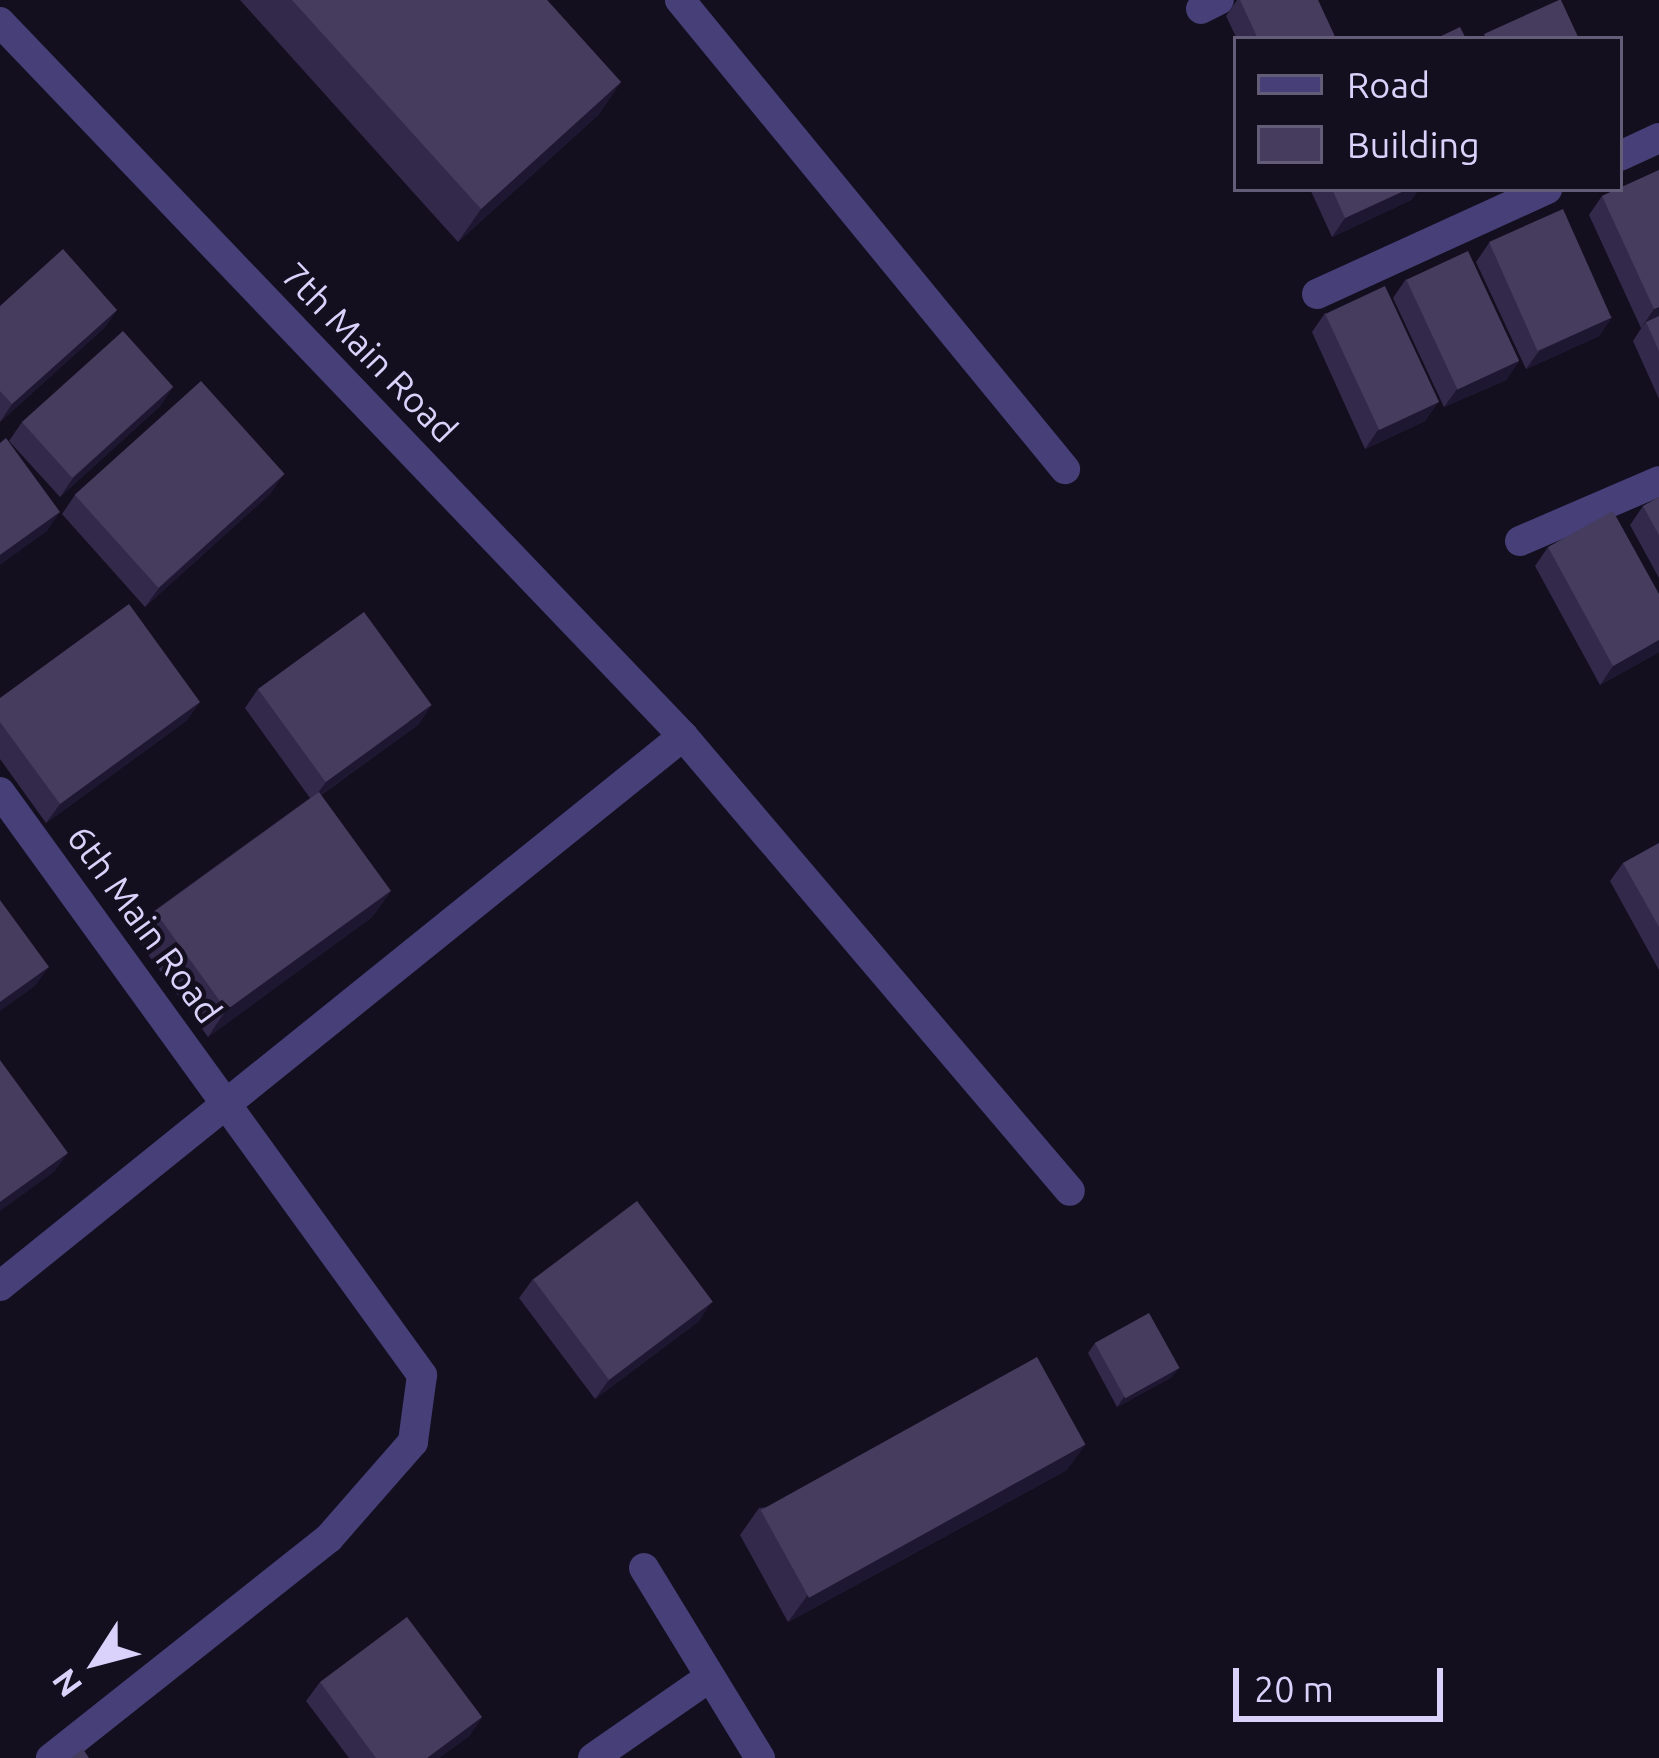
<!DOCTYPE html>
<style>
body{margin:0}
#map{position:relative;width:1659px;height:1758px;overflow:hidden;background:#130f1f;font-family:Ubuntu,sans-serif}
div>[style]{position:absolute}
.service>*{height:30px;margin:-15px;padding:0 15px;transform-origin:15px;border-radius:15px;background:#463f78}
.minor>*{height:30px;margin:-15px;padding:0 15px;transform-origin:15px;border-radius:15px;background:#463f78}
.wall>*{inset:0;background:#332a4b}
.shaded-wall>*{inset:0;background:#1e1732}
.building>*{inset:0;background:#453c5e;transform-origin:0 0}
span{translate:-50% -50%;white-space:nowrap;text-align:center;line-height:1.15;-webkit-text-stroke:9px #130f1f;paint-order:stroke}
.street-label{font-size:36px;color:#dad2fa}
.legend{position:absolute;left:1233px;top:36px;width:390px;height:156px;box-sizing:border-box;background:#130f1f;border:3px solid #635d77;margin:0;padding:15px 21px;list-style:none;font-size:36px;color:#dad2fa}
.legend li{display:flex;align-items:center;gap:24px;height:60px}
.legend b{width:60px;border:3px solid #635d77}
.north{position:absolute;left:36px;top:1602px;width:120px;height:120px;-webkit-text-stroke:9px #130f1f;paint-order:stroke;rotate:234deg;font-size:33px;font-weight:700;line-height:48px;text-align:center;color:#dad2fa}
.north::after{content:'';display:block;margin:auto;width:42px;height:54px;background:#dad2fa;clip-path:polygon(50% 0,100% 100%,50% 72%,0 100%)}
.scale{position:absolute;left:1233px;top:1668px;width:210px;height:54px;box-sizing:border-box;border:6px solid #dad2fa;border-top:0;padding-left:15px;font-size:36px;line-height:42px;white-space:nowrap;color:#dad2fa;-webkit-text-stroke:9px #130f1f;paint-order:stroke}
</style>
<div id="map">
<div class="service">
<div style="left:680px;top:0;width:607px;rotate:50.62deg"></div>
<div style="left:644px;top:1568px;width:223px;rotate:58.6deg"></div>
<div style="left:593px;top:1758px;width:142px;rotate:-34.7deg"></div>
</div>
<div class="minor">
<div style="left:1201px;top:9px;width:20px;rotate:-27deg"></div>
<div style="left:0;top:22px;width:988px;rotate:46.27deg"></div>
<div style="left:683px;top:736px;width:597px;rotate:49.62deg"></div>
<div style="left:1620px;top:156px;width:43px;rotate:-24.8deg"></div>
<div style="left:1317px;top:294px;width:253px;rotate:-24.5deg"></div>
<div style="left:1520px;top:541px;width:151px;rotate:-23.3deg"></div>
<div style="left:0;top:792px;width:720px;rotate:54.1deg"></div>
<div style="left:422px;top:1375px;width:68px;rotate:97.7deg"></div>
<div style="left:413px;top:1442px;width:128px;rotate:131.2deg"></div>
<div style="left:329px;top:1538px;width:355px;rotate:141.6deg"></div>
<div style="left:0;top:1286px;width:877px;rotate:-38.84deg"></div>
</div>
<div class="wall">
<div style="clip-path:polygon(240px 0,547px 0,621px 82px,598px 115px,458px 242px)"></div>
<div style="clip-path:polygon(1237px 0,1318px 0,1336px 39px,1237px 39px,1226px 16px)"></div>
<div style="clip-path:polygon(1659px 170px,1659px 399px,1633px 341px,1642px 327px,1641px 328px,1589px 215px,1602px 196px)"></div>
<div style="clip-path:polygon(1310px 189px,1419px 189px,1411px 200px,1332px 237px)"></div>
<div style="clip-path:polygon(1489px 243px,1612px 317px,1599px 336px,1526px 369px,1476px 262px)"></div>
<div style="clip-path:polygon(1406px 279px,1519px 361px,1506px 380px,1444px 407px,1393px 298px)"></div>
<div style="clip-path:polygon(0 306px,117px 310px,104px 328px,0 422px)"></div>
<div style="clip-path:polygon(1325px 313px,1438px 402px,1425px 421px,1365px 449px,1312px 332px)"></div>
<div style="clip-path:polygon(173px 387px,160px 406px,60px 497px,9px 441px,22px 422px)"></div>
<div style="clip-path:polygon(271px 493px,145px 607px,62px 514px,75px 495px)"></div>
<div style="clip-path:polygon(1659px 497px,1659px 578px,1630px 525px,1643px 506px)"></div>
<div style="clip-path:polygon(1548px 547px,1659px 652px,1600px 685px,1535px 566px)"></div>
<div style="clip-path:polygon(258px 689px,419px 724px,321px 795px,391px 891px,372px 917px,208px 1037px,136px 938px,154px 911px,310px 798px,245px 708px)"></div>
<div style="clip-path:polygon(0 698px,200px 702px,186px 721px,46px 823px,0 759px)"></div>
<div style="clip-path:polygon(1659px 843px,1659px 970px,1610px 881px,1623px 863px)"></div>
<div style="clip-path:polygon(533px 1279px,699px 1321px,595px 1399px,519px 1298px)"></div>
<div style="clip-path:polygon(1095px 1343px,1172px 1377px,1117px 1407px,1088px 1353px)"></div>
<div style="clip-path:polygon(1067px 1470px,788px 1622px,740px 1535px,759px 1508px)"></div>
<div style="clip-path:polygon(320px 1682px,482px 1717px,469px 1736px,439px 1758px,349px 1758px,306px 1701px)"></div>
</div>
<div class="shaded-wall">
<div style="clip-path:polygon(621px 82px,598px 115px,458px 242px,481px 209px)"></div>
<div style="clip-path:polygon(1408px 189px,1419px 189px,1411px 200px,1332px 237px,1345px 218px)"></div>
<div style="clip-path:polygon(1659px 307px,1659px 320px,1646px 322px,1641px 328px,1654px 309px)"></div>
<div style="clip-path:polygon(117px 310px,104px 328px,0 422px,12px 404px)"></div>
<div style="clip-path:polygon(1612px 317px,1599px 336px,1526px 369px,1539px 351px)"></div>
<div style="clip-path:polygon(1519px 361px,1506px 380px,1444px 407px,1457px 389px)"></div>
<div style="clip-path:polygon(173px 387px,160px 406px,60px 497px,73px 478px)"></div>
<div style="clip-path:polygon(1438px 402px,1425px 421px,1365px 449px,1378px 430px)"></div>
<div style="clip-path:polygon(284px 474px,271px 493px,145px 607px,159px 588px)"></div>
<div style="clip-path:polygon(60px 512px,47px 531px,0 565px,0 555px)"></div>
<div style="clip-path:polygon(1659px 640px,1659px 652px,1600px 685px,1613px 666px)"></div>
<div style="clip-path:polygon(200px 702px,186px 721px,46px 823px,60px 804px)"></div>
<div style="clip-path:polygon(432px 705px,419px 724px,312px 801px,326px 782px)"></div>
<div style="clip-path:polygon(391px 891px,372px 917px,208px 1037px,226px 1010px)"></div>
<div style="clip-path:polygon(49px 967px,35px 986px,0 1011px,0 1002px)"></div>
<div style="clip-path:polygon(68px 1153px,54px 1172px,0 1211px,0 1202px)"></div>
<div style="clip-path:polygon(712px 1302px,699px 1321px,595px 1399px,608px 1381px)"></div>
<div style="clip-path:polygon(1179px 1368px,1172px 1377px,1117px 1407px,1124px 1397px)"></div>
<div style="clip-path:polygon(1086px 1444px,1067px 1470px,788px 1622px,807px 1596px)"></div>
<div style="clip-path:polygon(482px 1717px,469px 1736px,439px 1758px,427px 1758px)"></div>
</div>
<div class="building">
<div style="clip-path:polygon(292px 0,547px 0,621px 82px,481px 209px)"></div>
<div style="clip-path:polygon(1240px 0,1318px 0,1336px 39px,1258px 39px)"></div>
<div style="clip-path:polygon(1559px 0,1561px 0,1579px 39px,1486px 39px,1484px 34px)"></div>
<div style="clip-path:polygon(1460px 27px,1466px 39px,1435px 39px)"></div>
<div style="clip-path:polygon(1659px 170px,1659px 307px,1654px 309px,1602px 196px)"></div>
<div style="clip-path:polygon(1332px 189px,1408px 189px,1345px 218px)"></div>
<div style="left:1563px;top:209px;width:119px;height:81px;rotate:66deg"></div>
<div style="clip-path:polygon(63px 249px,117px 310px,12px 404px,0 391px,0 306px)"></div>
<div style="left:1468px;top:251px;width:121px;height:68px;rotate:65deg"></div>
<div style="left:1385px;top:286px;width:128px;height:66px;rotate:65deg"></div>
<div style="clip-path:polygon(1659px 316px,1659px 351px,1646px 322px)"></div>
<div style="left:123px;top:331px;width:75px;height:136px;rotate:48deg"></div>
<div style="left:201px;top:381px;width:125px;height:170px;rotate:48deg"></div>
<div style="clip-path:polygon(6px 438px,60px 512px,0 555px,0 443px)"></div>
<div style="clip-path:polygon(1659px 497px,1659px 535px,1643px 506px)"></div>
<div style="clip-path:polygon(1613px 511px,1659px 594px,1659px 640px,1613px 666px,1548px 547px)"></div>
<div style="clip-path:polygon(129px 604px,200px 702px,60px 804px,0 722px,0 698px)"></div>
<div style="left:364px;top:612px;width:115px;height:131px;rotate:54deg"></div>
<div style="left:319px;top:792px;width:122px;height:203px;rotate:54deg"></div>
<div style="clip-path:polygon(1659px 843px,1659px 927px,1623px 863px)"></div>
<div style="clip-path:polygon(0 900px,49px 967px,0 1002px)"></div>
<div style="clip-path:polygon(0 1060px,68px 1153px,0 1202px)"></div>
<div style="left:637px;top:1201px;width:126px;height:130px;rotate:53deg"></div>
<div style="left:1149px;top:1313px;width:63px;height:62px;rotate:61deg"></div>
<div style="left:1037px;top:1357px;width:100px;height:316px;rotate:61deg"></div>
<div style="clip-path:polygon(407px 1617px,482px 1717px,427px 1758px,376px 1758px,320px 1682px)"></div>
<div style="clip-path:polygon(83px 1749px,89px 1758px,71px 1758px)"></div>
</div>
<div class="street-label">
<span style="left:370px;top:352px;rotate:46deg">7th Main Road</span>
<span style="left:145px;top:924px;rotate:54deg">6th Main Road</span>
</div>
<ul class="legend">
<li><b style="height:15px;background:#463f78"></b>Road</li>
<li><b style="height:33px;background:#453c5e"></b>Building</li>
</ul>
<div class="north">N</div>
<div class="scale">20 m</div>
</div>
